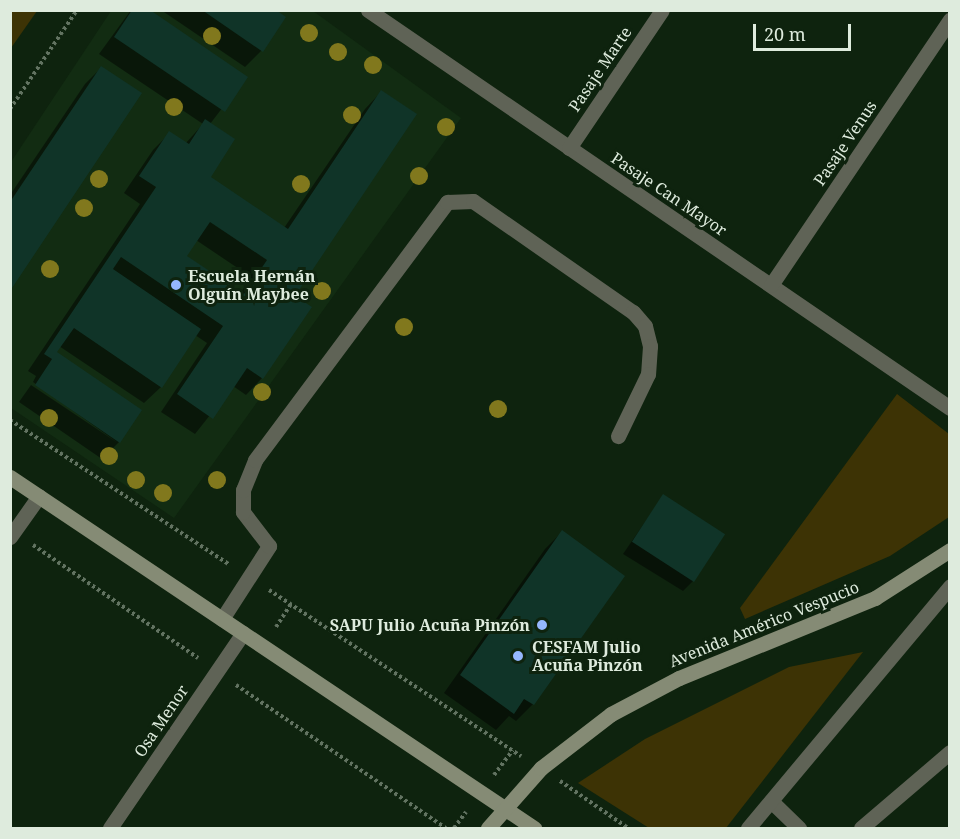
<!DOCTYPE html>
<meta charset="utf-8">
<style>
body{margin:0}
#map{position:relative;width:960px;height:839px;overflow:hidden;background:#0e230e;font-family:"Noto Serif",serif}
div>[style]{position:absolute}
.built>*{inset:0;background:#122c12}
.green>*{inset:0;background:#3d3305}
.shadow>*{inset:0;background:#0007}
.building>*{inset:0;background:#103428;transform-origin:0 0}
.path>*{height:4px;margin-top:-2px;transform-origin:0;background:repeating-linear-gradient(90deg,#627361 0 3px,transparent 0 6px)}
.lane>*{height:15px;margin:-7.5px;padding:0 7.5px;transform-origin:7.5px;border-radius:7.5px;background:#5f6356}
.street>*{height:15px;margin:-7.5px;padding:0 7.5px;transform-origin:7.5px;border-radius:7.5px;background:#5f6356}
.secondary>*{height:15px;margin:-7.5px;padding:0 7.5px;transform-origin:7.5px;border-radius:7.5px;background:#858b75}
.trees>*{width:18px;height:18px;margin:-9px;border-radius:50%;background:#81781d}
.dots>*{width:16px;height:16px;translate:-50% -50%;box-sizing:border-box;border:3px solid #0e230e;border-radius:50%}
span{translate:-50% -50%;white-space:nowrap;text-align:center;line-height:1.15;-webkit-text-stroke:6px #0e230e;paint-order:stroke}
.street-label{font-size:16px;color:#deebdd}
.poi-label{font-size:16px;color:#deebdd;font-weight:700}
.left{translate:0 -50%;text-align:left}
.right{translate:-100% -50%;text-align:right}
.frame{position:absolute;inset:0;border:12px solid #deebdd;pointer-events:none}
.scale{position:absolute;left:753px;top:24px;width:98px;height:27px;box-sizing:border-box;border:3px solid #deebdd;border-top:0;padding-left:8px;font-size:18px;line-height:21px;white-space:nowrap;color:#deebdd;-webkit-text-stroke:4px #0e230e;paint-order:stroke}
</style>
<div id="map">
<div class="built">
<div style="clip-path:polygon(111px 11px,313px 11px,461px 118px,174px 518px,11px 408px,11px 162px)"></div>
</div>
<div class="green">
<div style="clip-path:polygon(11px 10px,37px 11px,11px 48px,10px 11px)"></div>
<div style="clip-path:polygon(897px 394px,949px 434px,949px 517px,890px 556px,745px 619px,740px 608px)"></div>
<div style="clip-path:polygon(863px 652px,726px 828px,649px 828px,578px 783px,645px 739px,789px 667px)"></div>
</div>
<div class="shadow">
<div style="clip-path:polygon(evenodd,131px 10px,147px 10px,246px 77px,210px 124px,233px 140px,209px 177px,284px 228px,365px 109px,381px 92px,415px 114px,293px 297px,310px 308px,262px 378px,246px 395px,233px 386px,195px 434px,161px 412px,207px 343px,195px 335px,161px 387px,144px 403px,59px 346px,55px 352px,140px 410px,119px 442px,102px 459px,19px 402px,31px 385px,118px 443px,33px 382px,36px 376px,28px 371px,140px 204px,124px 193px,153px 150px,170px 133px,185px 144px,203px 124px,99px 54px,131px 10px,196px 240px,251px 277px,240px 294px,185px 256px,196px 240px)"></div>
<div style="clip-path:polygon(161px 10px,274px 10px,261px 51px,245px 67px)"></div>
<div style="clip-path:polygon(101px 68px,10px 289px,10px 195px,85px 84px)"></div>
<div style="clip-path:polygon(663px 496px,694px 580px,683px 591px,623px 554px)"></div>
<div style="clip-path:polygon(562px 532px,623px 576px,533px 704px,516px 721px,509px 716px,496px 730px,444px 693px,545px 549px)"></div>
</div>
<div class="building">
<div style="clip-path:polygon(132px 10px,150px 10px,248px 77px,225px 112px,114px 37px)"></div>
<div style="clip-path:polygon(202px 10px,276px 10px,286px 17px,263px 52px)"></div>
<div style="clip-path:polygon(101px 66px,142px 93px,10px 291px,10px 202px)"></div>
<div style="clip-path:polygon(evenodd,381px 90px,417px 114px,295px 296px,312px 307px,263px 379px,247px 368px,213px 419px,177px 394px,223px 326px,121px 257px,113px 269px,201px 329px,162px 388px,74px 328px,57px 352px,142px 410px,120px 443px,35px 385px,52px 359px,44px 354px,156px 187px,139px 176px,169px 131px,189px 144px,205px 119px,235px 139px,211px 177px,288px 229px,381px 90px,210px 222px,267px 260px,244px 294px,187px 256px,210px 222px)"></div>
<div style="left:663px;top:494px;width:74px;height:57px;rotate:33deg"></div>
<div style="clip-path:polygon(562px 530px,625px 576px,534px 705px,524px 699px,514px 714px,460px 675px)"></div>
</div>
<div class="path">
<div style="left:10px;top:109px;width:120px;rotate:-55.9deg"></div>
<div style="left:10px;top:420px;width:263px;rotate:33.4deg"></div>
<div style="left:33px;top:545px;width:200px;rotate:34.4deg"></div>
<div style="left:269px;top:590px;width:302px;rotate:33.4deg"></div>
<div style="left:276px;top:627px;width:27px;rotate:-57deg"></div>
<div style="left:236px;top:685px;width:254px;rotate:34.3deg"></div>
<div style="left:494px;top:775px;width:31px;rotate:-53deg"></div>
<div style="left:560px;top:781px;width:83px;rotate:34.7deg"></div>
<div style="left:454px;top:828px;width:20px;rotate:-53deg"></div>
</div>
<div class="lane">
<div style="left:222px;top:619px;width:87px;rotate:-57.2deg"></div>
<div style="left:269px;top:546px;width:43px;rotate:-127.4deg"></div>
<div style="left:243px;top:512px;width:22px;rotate:-90deg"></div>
<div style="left:243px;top:490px;width:32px;rotate:-68deg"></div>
<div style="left:255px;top:460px;width:322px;rotate:-53.3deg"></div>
<div style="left:447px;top:202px;width:26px;rotate:-2deg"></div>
<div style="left:473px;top:201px;width:195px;rotate:34.8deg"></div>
<div style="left:633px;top:312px;width:18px;rotate:49deg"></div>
<div style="left:645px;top:326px;width:21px;rotate:76deg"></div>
<div style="left:650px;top:346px;width:28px;rotate:94deg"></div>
<div style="left:648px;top:374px;width:69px;rotate:115.8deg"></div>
<div style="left:771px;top:801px;width:39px;rotate:44deg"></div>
<div style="left:861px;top:828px;width:117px;rotate:-40.5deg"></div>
</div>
<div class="street">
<div style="left:368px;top:10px;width:705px;rotate:34.37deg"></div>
<div style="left:569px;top:148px;width:166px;rotate:-56deg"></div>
<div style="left:771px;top:285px;width:320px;rotate:-56deg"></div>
<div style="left:10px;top:537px;width:50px;rotate:-54.7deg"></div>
<div style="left:110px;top:828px;width:236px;rotate:-55.7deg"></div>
<div style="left:748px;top:828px;width:315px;rotate:-50.1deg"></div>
</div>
<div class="secondary">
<div style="left:10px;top:477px;width:631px;rotate:33.82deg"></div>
<div style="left:488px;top:828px;width:80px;rotate:-48.5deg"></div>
<div style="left:541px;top:768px;width:88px;rotate:-37.6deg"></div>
<div style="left:611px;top:714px;width:77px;rotate:-27.9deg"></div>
<div style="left:679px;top:678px;width:212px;rotate:-22.2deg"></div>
<div style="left:875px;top:598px;width:89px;rotate:-32.6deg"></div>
</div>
<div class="trees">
<div style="left:309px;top:33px"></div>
<div style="left:212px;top:36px"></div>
<div style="left:338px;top:52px"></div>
<div style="left:373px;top:65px"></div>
<div style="left:174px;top:107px"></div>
<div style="left:352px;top:115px"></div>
<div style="left:446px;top:127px"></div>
<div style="left:419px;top:176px"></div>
<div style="left:99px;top:179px"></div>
<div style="left:301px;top:184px"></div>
<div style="left:84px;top:208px"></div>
<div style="left:50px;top:269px"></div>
<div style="left:322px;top:291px"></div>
<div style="left:404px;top:327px"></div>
<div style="left:262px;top:392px"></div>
<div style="left:498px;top:409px"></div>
<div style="left:49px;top:418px"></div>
<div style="left:109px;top:456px"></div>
<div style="left:136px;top:480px"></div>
<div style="left:217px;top:480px"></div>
<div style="left:163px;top:493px"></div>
</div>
<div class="dots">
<div style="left:176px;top:285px;background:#95b6fd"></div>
<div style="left:542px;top:625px;background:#95b6fd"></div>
<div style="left:518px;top:656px;background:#95b6fd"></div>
</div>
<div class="street-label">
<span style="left:600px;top:69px;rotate:-56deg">Pasaje Marte</span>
<span style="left:845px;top:143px;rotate:-56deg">Pasaje Venus</span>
<span style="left:669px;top:194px;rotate:34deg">Pasaje Can Mayor</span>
<span style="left:764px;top:624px;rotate:-22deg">Avenida Américo Vespucio</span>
<span style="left:161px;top:721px;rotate:-56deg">Osa Menor</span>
</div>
<div class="poi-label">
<span class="left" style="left:188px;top:285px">Escuela Hernán<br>Olguín Maybee</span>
<span class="right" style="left:530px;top:625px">SAPU Julio Acuña Pinzón</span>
<span class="left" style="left:532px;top:656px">CESFAM Julio<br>Acuña Pinzón</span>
</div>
<div class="frame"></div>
<div class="scale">20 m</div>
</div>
